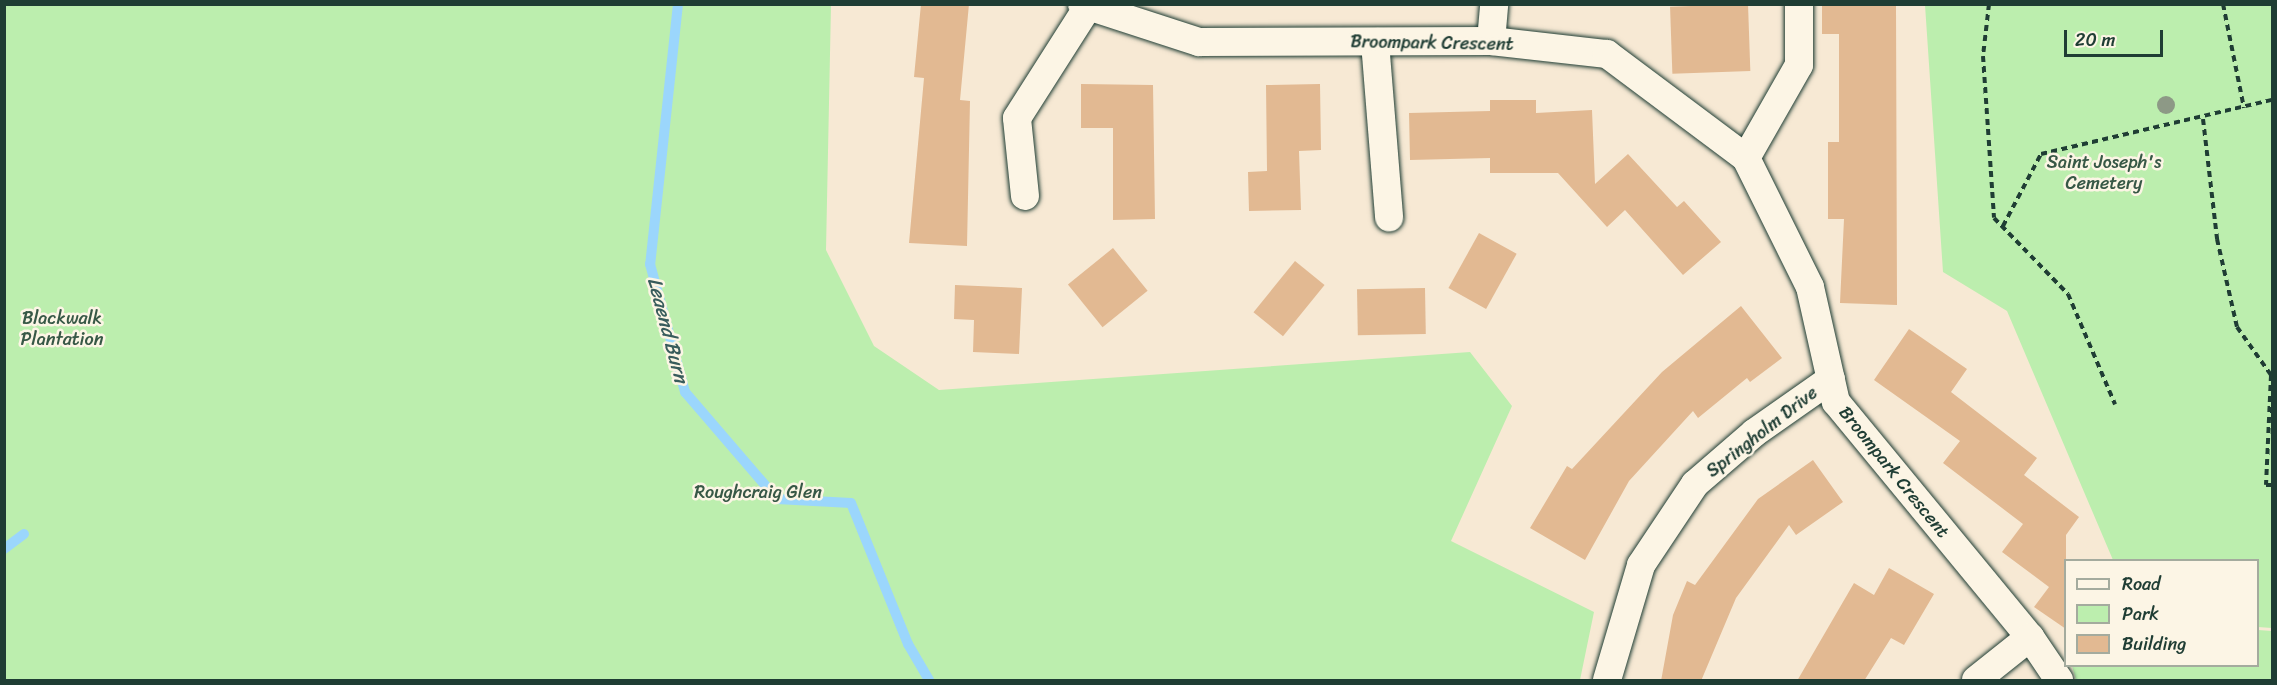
<!DOCTYPE html>
<style>
body{margin:0}
#map{position:relative;width:2277px;height:685px;overflow:hidden;background:#f7e9d4;font-family:Sriracha,sans-serif}
div>[style]{position:absolute}
.green>*{inset:0;background:#bceeae}
.stream>*{height:10px;margin:-5px;padding:0 5px;transform-origin:5px;border-radius:5px;background:#9bd6fc}
.building>*{inset:0;background:#e2b992;transform-origin:0 0}
.path>*{height:4px;margin-top:-2px;transform-origin:0;background:repeating-linear-gradient(90deg,#1f3d34 0 6px,transparent 0 10.5px)}
.roads{filter:drop-shadow(0 0 2px #1f3d34) drop-shadow(0 0 2px #1f3d34)}
.street>*{height:28px;margin:-14px;padding:0 14px;transform-origin:14px;border-radius:14px;background:#fcf5e5}
.trees>*{width:18px;height:18px;margin:-9px;border-radius:50%;background:#8d9986}
span{translate:-50% -50%;white-space:nowrap;text-align:center;line-height:1.15;-webkit-text-stroke:5px #fcf5e5;paint-order:stroke}
.street-label{font-size:18px;color:#1f3d34}
.park-label{font-size:18px;color:#375846}
.water-label{font-size:20px;color:#385c5c;font-style:italic}
.frame{position:absolute;inset:0;border:6px solid #1f3d34;pointer-events:none}
.legend{position:absolute;left:2064px;top:559px;width:195px;height:108px;box-sizing:border-box;background:#fcf5e5;border:2px solid #a4ab9e;margin:0;padding:8px 10px;list-style:none;font-size:18px;color:#1f3d34}
.legend li{display:flex;align-items:center;gap:12px;height:30px}
.legend b{width:30px;border:2px solid #a4ab9e}
.scale{position:absolute;left:2064px;top:30px;width:99px;height:27px;box-sizing:border-box;border:3px solid #1f3d34;border-top:0;padding-left:8px;font-size:18px;line-height:21px;white-space:nowrap;color:#1f3d34;-webkit-text-stroke:4px #fcf5e5;paint-order:stroke}
</style>
<div id="map">
<div class="green">
<div style="clip-path:polygon(4px 5px,831px 5px,826px 250px,874px 346px,939px 390px,1470px 352px,1512px 406px,1451px 541px,1594px 612px,1580px 680px,5px 680px)"></div>
<div style="clip-path:polygon(1925px 5px,2272px 5px,2272px 628px,2258px 627px,2258px 560px,2113px 560px,2007px 311px,1943px 272px)"></div>
<div style="clip-path:polygon(2258px 630px,2272px 631px,2272px 680px,2076px 680px,2072px 666px,2258px 666px)"></div>
</div>
<div class="stream">
<div style="left:678px;top:4px;width:262px;rotate:96.1deg"></div>
<div style="left:650px;top:264px;width:133px;rotate:74.7deg"></div>
<div style="left:685px;top:392px;width:141px;rotate:49.3deg"></div>
<div style="left:777px;top:499px;width:74px;rotate:3.1deg"></div>
<div style="left:851px;top:503px;width:152px;rotate:68deg"></div>
<div style="left:908px;top:644px;width:42px;rotate:59.7deg"></div>
<div style="left:4px;top:549px;width:25px;rotate:-37deg"></div>
</div>
<div class="building">
<div style="clip-path:polygon(921px 4px,969px 4px,960px 100px,970px 101px,967px 246px,909px 243px,924px 78px,914px 77px)"></div>
<div style="left:1748px;top:4px;width:67px;height:78px;rotate:88deg"></div>
<div style="clip-path:polygon(1822px 4px,1896px 4px,1897px 305px,1840px 303px,1844px 219px,1828px 219px,1828px 142px,1839px 142px,1839px 34px,1822px 34px)"></div>
<div style="clip-path:polygon(1081px 84px,1153px 85px,1155px 219px,1113px 220px,1113px 128px,1081px 128px)"></div>
<div style="clip-path:polygon(1320px 84px,1321px 150px,1299px 151px,1301px 210px,1249px 211px,1248px 172px,1267px 171px,1266px 85px)"></div>
<div style="clip-path:polygon(1490px 100px,1536px 100px,1536px 113px,1592px 110px,1595px 184px,1628px 154px,1677px 207px,1684px 201px,1721px 242px,1683px 275px,1625px 210px,1607px 227px,1558px 173px,1490px 173px,1490px 158px,1410px 160px,1409px 113px,1490px 111px)"></div>
<div style="left:1479px;top:233px;width:43px;height:63px;rotate:29deg"></div>
<div style="left:1113px;top:248px;width:55px;height:58px;rotate:51deg"></div>
<div style="left:1295px;top:261px;width:38px;height:66px;rotate:39deg"></div>
<div style="clip-path:polygon(955px 285px,1022px 288px,1019px 354px,973px 352px,974px 320px,954px 319px)"></div>
<div style="left:1425px;top:288px;width:46px;height:68px;rotate:89deg"></div>
<div style="clip-path:polygon(1741px 306px,1782px 358px,1750px 382px,1747px 378px,1698px 418px,1693px 411px,1629px 481px,1585px 560px,1530px 528px,1567px 466px,1572px 469px,1662px 372px)"></div>
<div style="clip-path:polygon(1909px 329px,1967px 369px,1951px 392px,2037px 458px,2024px 475px,2079px 517px,2066px 535px,2066px 629px,2034px 607px,2049px 587px,2002px 552px,2023px 524px,1943px 463px,1960px 441px,1874px 380px)"></div>
<div style="clip-path:polygon(1813px 460px,1843px 502px,1796px 535px,1789px 525px,1736px 598px,1701px 681px,1661px 681px,1673px 615px,1687px 581px,1695px 585px,1758px 499px)"></div>
<div style="clip-path:polygon(1889px 568px,1934px 594px,1904px 645px,1891px 638px,1864px 681px,1797px 681px,1854px 583px,1874px 595px)"></div>
</div>
<div class="path">
<div style="left:1989px;top:4px;width:52px;rotate:96.6deg"></div>
<div style="left:1983px;top:56px;width:162px;rotate:86.1deg"></div>
<div style="left:1994px;top:218px;width:106px;rotate:45.8deg"></div>
<div style="left:2068px;top:294px;width:120px;rotate:66.9deg"></div>
<div style="left:2223px;top:4px;width:106px;rotate:78.6deg"></div>
<div style="left:2203px;top:119px;width:121px;rotate:83.3deg"></div>
<div style="left:2217px;top:239px;width:90px;rotate:77.2deg"></div>
<div style="left:2237px;top:327px;width:59px;rotate:54.7deg"></div>
<div style="left:2271px;top:375px;width:110px;rotate:92.6deg"></div>
<div style="left:2266px;top:485px;width:6px"></div>
<div style="left:2003px;top:226px;width:81px;rotate:-62.2deg"></div>
<div style="left:2041px;top:154px;width:237px;rotate:-13.2deg"></div>
</div>
<div class="roads">
<div class="street">
<div style="left:1082px;top:4px;width:123px;rotate:18deg"></div>
<div style="left:1199px;top:42px;width:292px;rotate:-0.2deg"></div>
<div style="left:1491px;top:41px;width:117px;rotate:6.4deg"></div>
<div style="left:1607px;top:54px;width:174px;rotate:36.8deg"></div>
<div style="left:1746px;top:158px;width:144px;rotate:63.6deg"></div>
<div style="left:1810px;top:287px;width:118px;rotate:77.3deg"></div>
<div style="left:1836px;top:402px;width:305px;rotate:50.5deg"></div>
<div style="left:2030px;top:637px;width:52px;rotate:56deg"></div>
<div style="left:1491px;top:41px;width:37px;rotate:-85deg"></div>
<div style="left:1375px;top:42px;width:176px;rotate:85.4deg"></div>
<div style="left:1746px;top:158px;width:107px;rotate:-60.3deg"></div>
<div style="left:1799px;top:65px;width:61px;rotate:-90deg"></div>
<div style="left:1025px;top:196px;width:78px;rotate:-95.9deg"></div>
<div style="left:1017px;top:118px;width:130px;rotate:-57.5deg"></div>
<div style="left:1607px;top:680px;width:120px;rotate:-73.5deg"></div>
<div style="left:1641px;top:565px;width:97px;rotate:-56.3deg"></div>
<div style="left:1695px;top:484px;width:78px;rotate:-40.8deg"></div>
<div style="left:1754px;top:433px;width:94px;rotate:-35deg"></div>
<div style="left:1976px;top:680px;width:69px;rotate:-38.5deg"></div>
</div>
</div>
<div class="trees">
<div style="left:2166px;top:105px"></div>
</div>
<div class="street-label">
<span style="left:1432px;top:43px;rotate:1deg">Broompark Crescent</span>
<span style="left:1762px;top:432px;rotate:-38deg">Springholm Drive</span>
<span style="left:1894px;top:472px;rotate:51deg">Broompark Crescent</span>
</div>
<div class="park-label">
<span style="left:2104px;top:173px">Saint Joseph's<br>Cemetery</span>
<span style="left:62px;top:329px">Blackwalk<br>Plantation</span>
<span style="left:758px;top:492px">Roughcraig Glen</span>
</div>
<div class="water-label">
<span style="left:668px;top:330px;rotate:75deg">Leaend Burn</span>
</div>
<div class="frame"></div>
<ul class="legend">
<li><b style="height:8px;background:#fcf5e5"></b>Road</li>
<li><b style="height:16px;background:#bceeae"></b>Park</li>
<li><b style="height:16px;background:#e2b992"></b>Building</li>
</ul>
<div class="scale">20 m</div>
</div>
